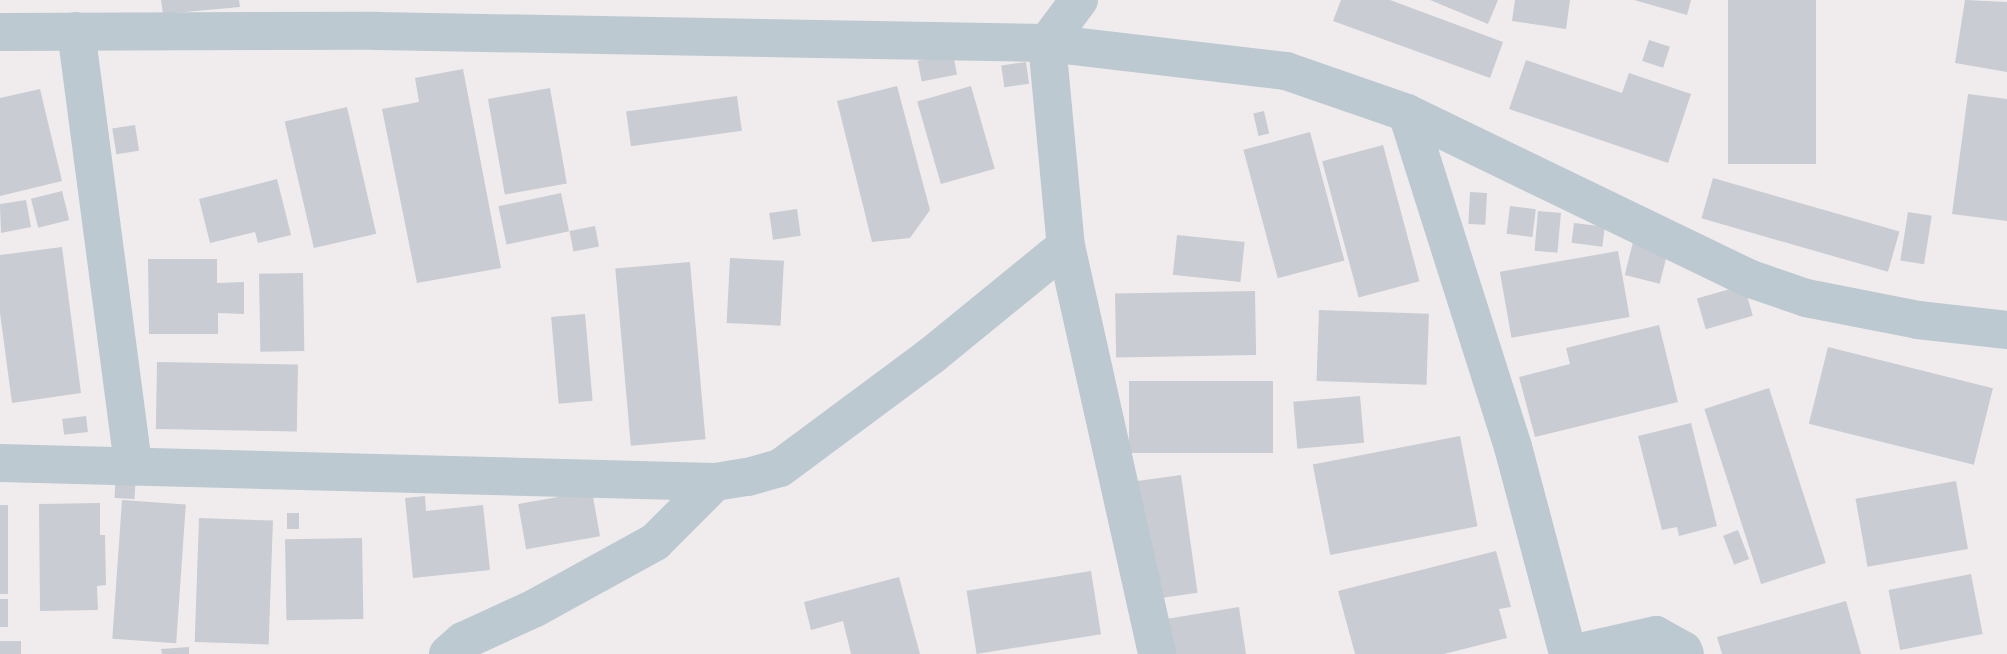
<!DOCTYPE html>
<style>
body{margin:0}
#map{position:relative;width:2007px;height:654px;overflow:hidden;background:#f0eced;font-family:"Work Sans",sans-serif}
div>[style]{position:absolute}
.building>*{inset:0;background:#c9ccd2;transform-origin:0 0}
.minor>*{height:38px;margin:-19px;padding:0 19px;transform-origin:19px;border-radius:19px;background:#bcc9d0}
span{translate:-50% -50%;white-space:nowrap;text-align:center;line-height:1.15;-webkit-text-stroke:5px #fff;paint-order:stroke}
</style>
<div id="map">
<div class="building">
<div style="clip-path:polygon(161px 0,239px 0,240px 7px,163px 14px)"></div>
<div style="clip-path:polygon(1341px 0,1390px 0,1503px 42px,1490px 78px,1333px 21px)"></div>
<div style="clip-path:polygon(1430px 0,1498px 0,1488px 24px)"></div>
<div style="clip-path:polygon(1515px 0,1570px 0,1566px 29px,1512px 21px)"></div>
<div style="clip-path:polygon(1634px 0,1691px 0,1687px 15px)"></div>
<div style="left:1728px;top:0;width:88px;height:164px"></div>
<div style="clip-path:polygon(1965px 0,2007px 2px,2007px 72px,1955px 63px)"></div>
<div style="left:1649px;top:40px;width:22px;height:22px;rotate:18deg"></div>
<div style="left:953px;top:54px;width:21px;height:36px;rotate:79deg"></div>
<div style="clip-path:polygon(1526px 60px,1622px 93px,1629px 73px,1691px 94px,1668px 163px,1509px 109px)"></div>
<div style="left:1026px;top:62px;width:22px;height:25px;rotate:82deg"></div>
<div style="clip-path:polygon(463px 69px,501px 268px,417px 283px,382px 109px,419px 102px,415px 78px)"></div>
<div style="clip-path:polygon(897px 86px,930px 210px,910px 238px,872px 242px,837px 101px)"></div>
<div style="left:971px;top:86px;width:86px;height:56px;rotate:74deg"></div>
<div style="left:550px;top:88px;width:97px;height:63px;rotate:80deg"></div>
<div style="clip-path:polygon(40px 89px,62px 181px,0 196px,0 98px)"></div>
<div style="clip-path:polygon(1968px 94px,2007px 99px,2007px 221px,1952px 214px)"></div>
<div style="left:737px;top:96px;width:35px;height:112px;rotate:82deg"></div>
<div style="left:347px;top:107px;width:130px;height:64px;rotate:77deg"></div>
<div style="left:1264px;top:111px;width:23px;height:11px;rotate:77deg"></div>
<div style="left:135px;top:125px;width:26px;height:23px;rotate:81deg"></div>
<div style="left:1310px;top:132px;width:133px;height:69px;rotate:75deg"></div>
<div style="left:1383px;top:145px;width:141px;height:63px;rotate:75deg"></div>
<div style="left:1713px;top:178px;width:194px;height:42px;rotate:16deg"></div>
<div style="clip-path:polygon(277px 179px,291px 235px,258px 243px,255px 232px,210px 243px,199px 199px)"></div>
<div style="left:62px;top:191px;width:30px;height:32px;rotate:76deg"></div>
<div style="left:1470px;top:192px;width:17px;height:32px;rotate:3deg"></div>
<div style="left:561px;top:193px;width:39px;height:64px;rotate:78deg"></div>
<div style="clip-path:polygon(26px 200px,31px 227px,1px 233px,0 204px)"></div>
<div style="left:1510px;top:206px;width:26px;height:28px;rotate:7deg"></div>
<div style="left:797px;top:209px;width:27px;height:28px;rotate:82deg"></div>
<div style="left:1538px;top:211px;width:23px;height:40px;rotate:5deg"></div>
<div style="left:1908px;top:212px;width:24px;height:49px;rotate:9deg"></div>
<div style="left:1574px;top:223px;width:31px;height:20px;rotate:7deg"></div>
<div style="left:595px;top:226px;width:21px;height:26px;rotate:79deg"></div>
<div style="left:1177px;top:235px;width:68px;height:40px;rotate:6deg"></div>
<div style="left:1633px;top:242px;width:36px;height:34px;rotate:14deg"></div>
<div style="clip-path:polygon(62px 247px,81px 393px,12px 403px,0 313px,0 255px)"></div>
<div style="left:1618px;top:251px;width:67px;height:120px;rotate:80deg"></div>
<div style="left:730px;top:258px;width:54px;height:65px;rotate:3deg"></div>
<div style="clip-path:polygon(148px 259px,217px 259px,217px 283px,244px 282px,244px 314px,218px 313px,218px 334px,149px 334px)"></div>
<div style="left:690px;top:262px;width:178px;height:75px;rotate:85deg"></div>
<div style="left:303px;top:273px;width:78px;height:44px;rotate:89deg"></div>
<div style="left:1744px;top:285px;width:32px;height:49px;rotate:74deg"></div>
<div style="left:1255px;top:291px;width:64px;height:140px;rotate:89deg"></div>
<div style="left:1319px;top:310px;width:110px;height:71px;rotate:2deg"></div>
<div style="left:585px;top:314px;width:87px;height:34px;rotate:85deg"></div>
<div style="clip-path:polygon(1659px 325px,1678px 402px,1535px 437px,1519px 377px,1570px 364px,1566px 348px)"></div>
<div style="left:1828px;top:347px;width:170px;height:79px;rotate:14deg"></div>
<div style="left:157px;top:362px;width:141px;height:67px;rotate:1deg"></div>
<div style="left:1129px;top:381px;width:144px;height:72px"></div>
<div style="left:1769px;top:388px;width:184px;height:68px;rotate:72deg"></div>
<div style="left:1360px;top:396px;width:47px;height:67px;rotate:85deg"></div>
<div style="left:86px;top:416px;width:16px;height:24px;rotate:83deg"></div>
<div style="clip-path:polygon(1691px 423px,1717px 526px,1679px 536px,1677px 527px,1662px 530px,1638px 436px)"></div>
<div style="left:1460px;top:436px;width:92px;height:150px;rotate:79deg"></div>
<div style="left:116px;top:470px;width:20px;height:28px;rotate:3deg"></div>
<div style="left:1181px;top:475px;width:119px;height:44px;rotate:82deg"></div>
<div style="left:1956px;top:481px;width:69px;height:102px;rotate:80deg"></div>
<div style="left:592px;top:491px;width:46px;height:75px;rotate:80deg"></div>
<div style="clip-path:polygon(425px 496px,426px 511px,483px 505px,490px 570px,413px 578px,405px 498px)"></div>
<div style="left:122px;top:500px;width:64px;height:139px;rotate:4deg"></div>
<div style="clip-path:polygon(100px 503px,100px 535px,105px 535px,106px 585px,97px 586px,98px 610px,40px 611px,39px 504px)"></div>
<div style="left:0;top:505px;width:8px;height:89px"></div>
<div style="left:287px;top:513px;width:12px;height:16px"></div>
<div style="left:199px;top:518px;width:74px;height:124px;rotate:2deg"></div>
<div style="left:1738px;top:530px;width:31px;height:16px;rotate:69deg"></div>
<div style="left:362px;top:538px;width:81px;height:77px;rotate:89deg"></div>
<div style="clip-path:polygon(1496px 551px,1511px 607px,1499px 609px,1507px 638px,1444px 654px,1355px 654px,1338px 591px)"></div>
<div style="left:1091px;top:571px;width:64px;height:126px;rotate:81deg"></div>
<div style="left:1971px;top:574px;width:61px;height:84px;rotate:79deg"></div>
<div style="clip-path:polygon(899px 577px,920px 654px,851px 654px,843px 621px,811px 630px,804px 602px)"></div>
<div style="left:0;top:599px;width:8px;height:28px"></div>
<div style="clip-path:polygon(1846px 601px,1861px 654px,1722px 654px,1717px 637px)"></div>
<div style="clip-path:polygon(1239px 607px,1246px 654px,1172px 654px,1166px 619px)"></div>
<div style="left:0;top:641px;width:21px;height:13px"></div>
<div style="clip-path:polygon(189px 647px,189px 654px,162px 654px,161px 649px)"></div>
</div>
<div class="minor">
<div style="left:1079px;top:0;width:54px;rotate:126.7deg"></div>
<div style="left:1047px;top:43px;width:204px;rotate:84.7deg"></div>
<div style="left:1066px;top:246px;width:418px;rotate:77.4deg"></div>
<div style="left:76px;top:31px;width:439px;rotate:82.5deg"></div>
<div style="left:0;top:32px;width:377px;rotate:-0.2deg"></div>
<div style="left:377px;top:31px;width:670px;rotate:1.03deg"></div>
<div style="left:1047px;top:43px;width:241px;rotate:6.7deg"></div>
<div style="left:1286px;top:71px;width:128px;rotate:19.1deg"></div>
<div style="left:1407px;top:113px;width:379px;rotate:25.8deg"></div>
<div style="left:1748px;top:278px;width:61px;rotate:19deg"></div>
<div style="left:1806px;top:298px;width:114px;rotate:11.1deg"></div>
<div style="left:1918px;top:320px;width:90px;rotate:6.4deg"></div>
<div style="left:1407px;top:113px;width:350px;rotate:72.4deg"></div>
<div style="left:1513px;top:447px;width:214px;rotate:75.1deg"></div>
<div style="left:0;top:463px;width:715px;rotate:1.52deg"></div>
<div style="left:715px;top:482px;width:33px;rotate:-9deg"></div>
<div style="left:748px;top:477px;width:33px;rotate:-16deg"></div>
<div style="left:780px;top:468px;width:188px;rotate:-36.6deg"></div>
<div style="left:931px;top:356px;width:174px;rotate:-39.2deg"></div>
<div style="left:448px;top:654px;width:20px;rotate:-41deg"></div>
<div style="left:463px;top:641px;width:79px;rotate:-24.6deg"></div>
<div style="left:535px;top:608px;width:137px;rotate:-28.8deg"></div>
<div style="left:655px;top:542px;width:85px;rotate:-45deg"></div>
<div style="left:1571px;top:654px;width:87px;rotate:-12.6deg"></div>
<div style="left:1656px;top:635px;width:31px;rotate:29deg"></div>
<div style="left:1683px;top:650px;width:4px;rotate:63deg"></div>
</div>
</div>
